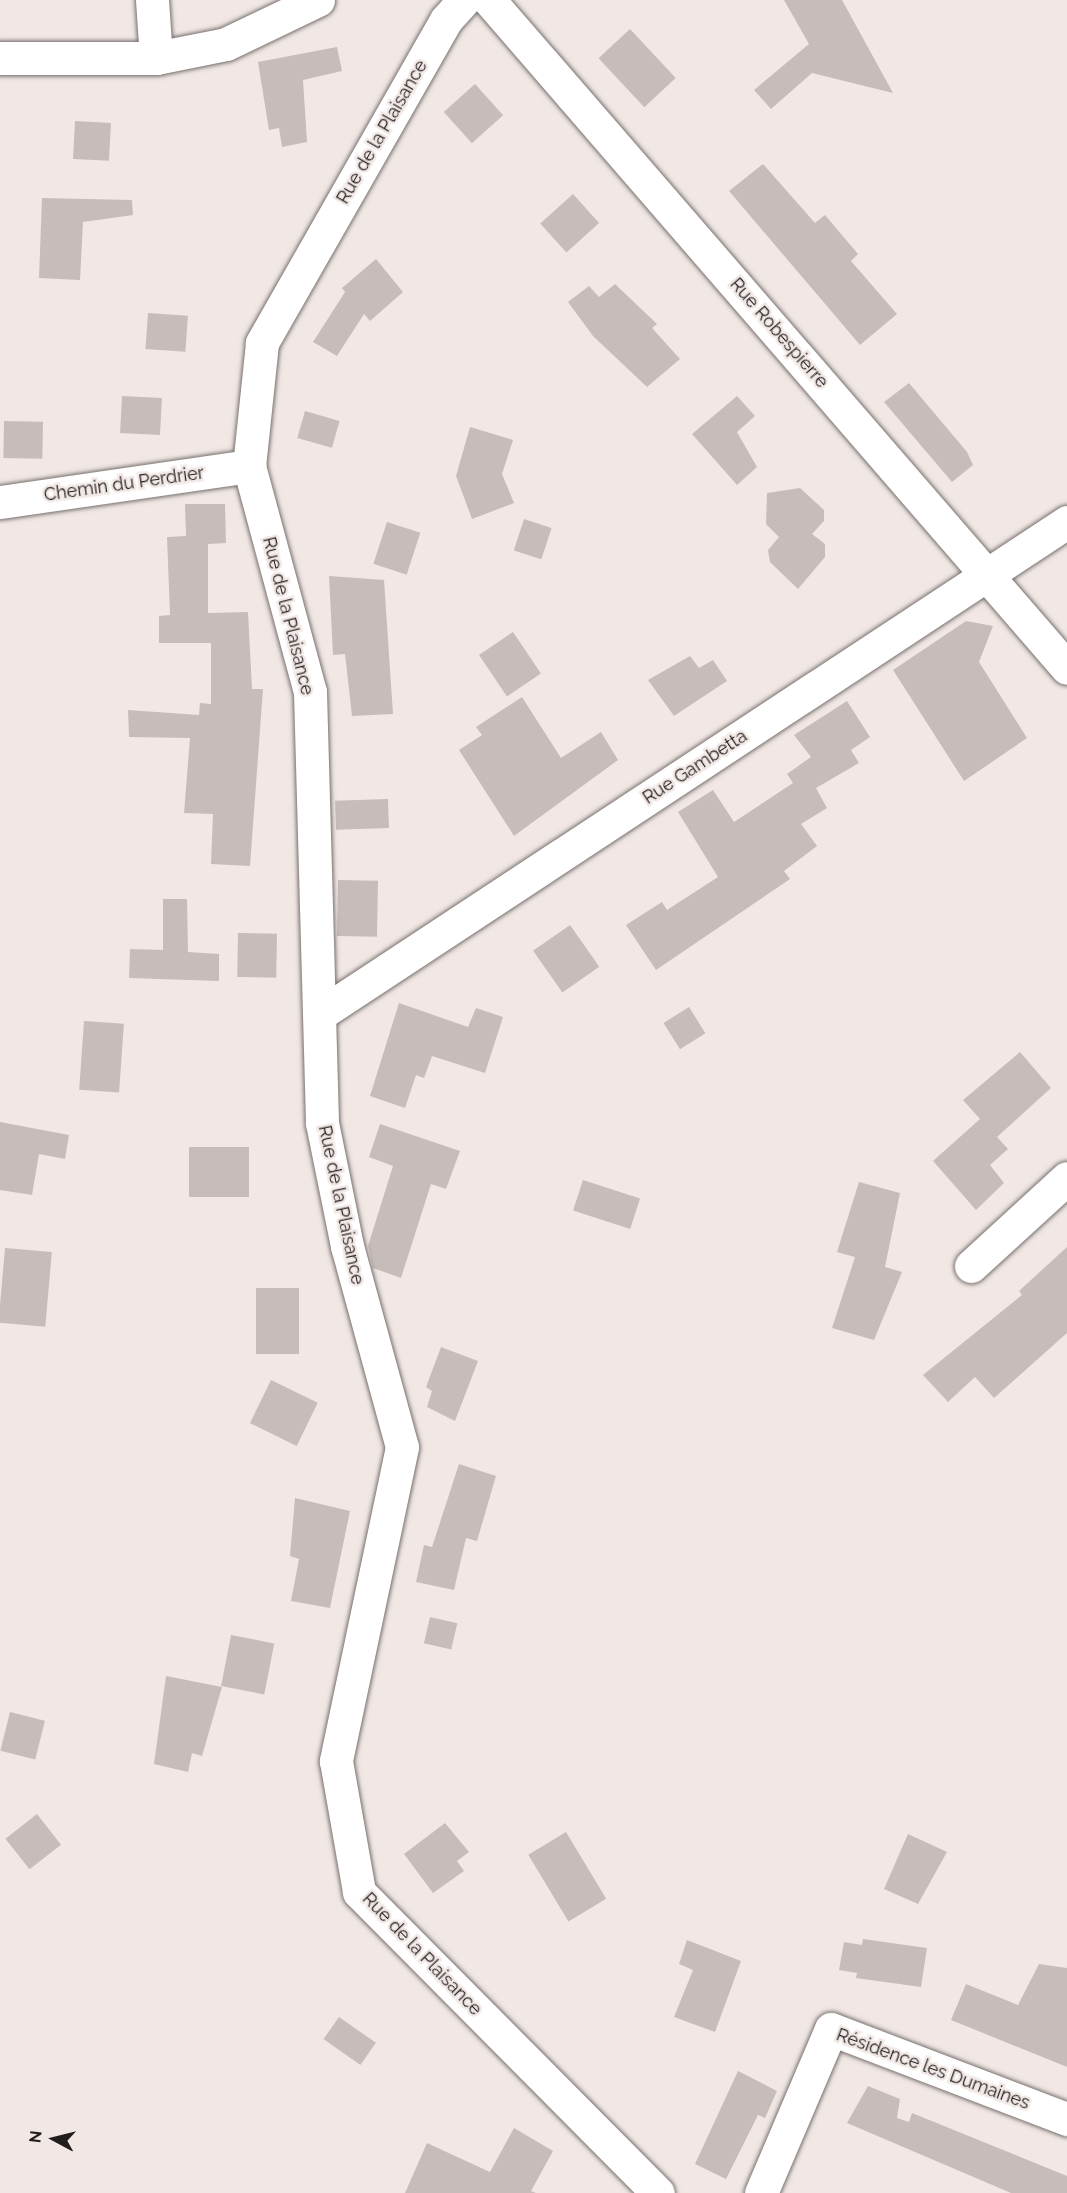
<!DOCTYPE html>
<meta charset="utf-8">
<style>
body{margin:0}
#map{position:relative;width:1067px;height:2193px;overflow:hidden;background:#f1e8e5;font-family:Raleway,sans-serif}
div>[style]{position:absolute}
.building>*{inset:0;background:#c6bdba;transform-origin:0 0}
.roads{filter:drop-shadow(0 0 2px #78706e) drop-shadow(0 0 2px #78706e)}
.street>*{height:33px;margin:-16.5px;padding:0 16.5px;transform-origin:16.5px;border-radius:16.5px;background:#fff}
.secondary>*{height:33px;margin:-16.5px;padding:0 16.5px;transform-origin:16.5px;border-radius:16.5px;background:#fff}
span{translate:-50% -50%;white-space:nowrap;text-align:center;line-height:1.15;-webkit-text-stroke:5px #f1e8e5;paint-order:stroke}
.street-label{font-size:18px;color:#201d1c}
.north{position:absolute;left:24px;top:2109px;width:60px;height:60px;-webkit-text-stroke:4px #f1e8e5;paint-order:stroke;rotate:277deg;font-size:16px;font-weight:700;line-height:24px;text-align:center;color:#201d1c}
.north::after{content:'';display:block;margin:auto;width:21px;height:27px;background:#201d1c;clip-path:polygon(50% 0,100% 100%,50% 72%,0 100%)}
</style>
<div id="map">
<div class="building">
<div style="clip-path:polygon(784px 0,842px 0,893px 93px,812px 73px,771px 109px,754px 90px,809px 44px)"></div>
<div style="left:630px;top:29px;width:67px;height:43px;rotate:47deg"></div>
<div style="clip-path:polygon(337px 47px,342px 71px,303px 80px,307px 142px,282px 147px,279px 128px,269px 130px,258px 62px)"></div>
<div style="left:475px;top:84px;width:42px;height:42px;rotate:48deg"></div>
<div style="left:75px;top:121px;width:36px;height:38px;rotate:3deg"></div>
<div style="clip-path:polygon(763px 164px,815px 223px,825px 215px,858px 254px,851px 261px,897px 314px,860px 345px,729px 191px)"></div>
<div style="left:573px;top:194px;width:39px;height:44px;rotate:48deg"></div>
<div style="clip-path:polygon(42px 198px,132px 200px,133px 215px,83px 222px,80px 280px,39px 278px)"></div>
<div style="clip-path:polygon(376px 259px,403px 292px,370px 321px,364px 314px,337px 356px,313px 342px,345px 292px,342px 288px)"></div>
<div style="clip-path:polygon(615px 284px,657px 324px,652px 328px,680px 359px,647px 387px,593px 336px,568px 302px,589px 286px,599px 297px)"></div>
<div style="left:148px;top:313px;width:40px;height:36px;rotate:4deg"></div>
<div style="clip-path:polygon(909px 383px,967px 452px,973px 465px,952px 482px,884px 402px)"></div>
<div style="left:122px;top:396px;width:40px;height:37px;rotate:3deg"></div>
<div style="clip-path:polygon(737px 396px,755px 416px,737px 432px,757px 467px,737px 485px,692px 434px)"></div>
<div style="left:305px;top:411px;width:36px;height:28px;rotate:16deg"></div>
<div style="left:4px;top:421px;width:39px;height:37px;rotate:1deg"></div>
<div style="clip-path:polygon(470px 427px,513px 440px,502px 474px,514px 503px,472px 519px,456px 476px)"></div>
<div style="clip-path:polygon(800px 488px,824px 510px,824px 521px,812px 534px,825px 544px,825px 557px,798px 589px,770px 562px,768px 550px,779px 537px,766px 524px,767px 493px)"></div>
<div style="clip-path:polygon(185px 504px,225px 504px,226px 543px,208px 544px,208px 613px,248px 612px,252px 689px,263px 689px,250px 866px,211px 864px,213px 814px,184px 813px,190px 738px,129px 737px,128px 710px,199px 715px,200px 703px,211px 704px,211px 643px,159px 643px,159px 616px,170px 615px,167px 537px,186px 536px)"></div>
<div style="left:524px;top:519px;width:29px;height:33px;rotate:18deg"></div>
<div style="left:387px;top:522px;width:35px;height:44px;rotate:18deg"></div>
<div style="clip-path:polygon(329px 576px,384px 580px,393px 714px,352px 716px,345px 654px,333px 655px)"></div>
<div style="clip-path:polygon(966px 621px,993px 626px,979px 662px,1027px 738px,964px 781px,893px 670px)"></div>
<div style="left:513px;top:632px;width:50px;height:41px;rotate:56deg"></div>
<div style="clip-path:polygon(690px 656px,699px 668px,713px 660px,727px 681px,674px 716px,648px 680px)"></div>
<div style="clip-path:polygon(522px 697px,561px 758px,601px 732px,618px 760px,514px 836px,459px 750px,482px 735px,476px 727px)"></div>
<div style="clip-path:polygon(847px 701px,870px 737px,851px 750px,859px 763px,816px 788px,827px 808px,801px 824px,817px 846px,784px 871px,790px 879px,656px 970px,626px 925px,662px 902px,667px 910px,718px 877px,678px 812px,713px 790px,734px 822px,793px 783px,787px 774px,811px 757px,794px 735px)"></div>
<div style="left:388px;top:799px;width:29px;height:53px;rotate:88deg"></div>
<div style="left:338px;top:880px;width:40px;height:56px;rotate:1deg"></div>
<div style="clip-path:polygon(163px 899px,187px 899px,188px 952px,219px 954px,219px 981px,129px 978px,130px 949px,163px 950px)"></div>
<div style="left:570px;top:925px;width:51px;height:45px;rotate:55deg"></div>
<div style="left:238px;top:933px;width:39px;height:44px;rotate:1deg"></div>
<div style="clip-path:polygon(399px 1003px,468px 1027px,476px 1008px,503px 1017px,485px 1073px,432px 1056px,424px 1078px,416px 1075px,405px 1108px,370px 1096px)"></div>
<div style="left:689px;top:1007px;width:31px;height:30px;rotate:58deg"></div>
<div style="left:84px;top:1021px;width:40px;height:69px;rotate:4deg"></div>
<div style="clip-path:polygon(1020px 1052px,1051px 1088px,997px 1137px,1008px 1149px,990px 1165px,1004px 1183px,976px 1210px,933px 1161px,980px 1119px,963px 1100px)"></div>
<div style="clip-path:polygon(0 1122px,69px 1135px,65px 1159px,39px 1154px,32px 1195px,0 1190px)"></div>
<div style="clip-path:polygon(380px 1124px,460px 1151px,446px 1189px,431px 1184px,401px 1278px,373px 1268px,368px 1246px,393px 1166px,369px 1157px)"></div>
<div style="left:189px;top:1147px;width:60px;height:50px"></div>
<div style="left:583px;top:1180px;width:60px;height:32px;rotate:18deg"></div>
<div style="clip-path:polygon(859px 1182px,900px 1193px,885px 1267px,902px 1272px,874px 1340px,832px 1328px,855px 1257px,837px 1252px)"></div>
<div style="clip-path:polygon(1067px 1247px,1067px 1333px,994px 1398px,975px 1377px,948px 1402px,923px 1375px,1022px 1295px,1019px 1291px)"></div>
<div style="left:5px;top:1248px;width:47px;height:75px;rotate:5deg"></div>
<div style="left:256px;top:1288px;width:43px;height:66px"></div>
<div style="clip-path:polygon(441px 1347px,478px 1361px,455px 1421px,427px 1407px,432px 1391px,426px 1387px)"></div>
<div style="left:271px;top:1380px;width:52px;height:48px;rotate:26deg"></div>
<div style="clip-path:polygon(459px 1464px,496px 1476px,477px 1541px,466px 1538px,454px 1590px,416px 1582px,424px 1545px,432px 1547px)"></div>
<div style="clip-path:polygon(295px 1498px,350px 1511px,330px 1608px,291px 1601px,299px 1559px,290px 1556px)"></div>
<div style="left:430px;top:1617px;width:28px;height:27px;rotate:13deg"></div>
<div style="left:231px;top:1635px;width:44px;height:52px;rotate:11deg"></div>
<div style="clip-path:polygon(166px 1676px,222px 1687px,202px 1756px,192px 1753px,188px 1772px,154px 1764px)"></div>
<div style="left:10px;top:1712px;width:36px;height:40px;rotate:14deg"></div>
<div style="left:37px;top:1814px;width:39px;height:40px;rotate:52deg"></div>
<div style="clip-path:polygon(445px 1823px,469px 1852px,457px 1861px,464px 1871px,433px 1893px,404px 1854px)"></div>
<div style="left:566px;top:1832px;width:78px;height:44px;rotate:59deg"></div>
<div style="clip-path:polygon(908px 1834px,947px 1852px,918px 1904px,884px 1889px)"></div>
<div style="clip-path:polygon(863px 1939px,927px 1948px,921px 1987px,856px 1978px,857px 1973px,839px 1970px,844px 1942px,862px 1945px)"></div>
<div style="clip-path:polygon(687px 1940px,741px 1961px,715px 2032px,674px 2017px,693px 1970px,679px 1964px)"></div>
<div style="clip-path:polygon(1039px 1964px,1067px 1968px,1067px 2067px,951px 2020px,966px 1984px,1018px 2005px)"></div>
<div style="left:339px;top:2017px;width:45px;height:27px;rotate:35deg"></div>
<div style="clip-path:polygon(738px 2071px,777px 2091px,765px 2118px,758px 2115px,726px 2179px,695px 2164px)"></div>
<div style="clip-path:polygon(868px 2086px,900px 2099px,897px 2118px,909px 2122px,912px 2113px,1067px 2176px,1067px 2193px,1011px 2193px,847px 2123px)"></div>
<div style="clip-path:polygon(514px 2128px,553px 2151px,531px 2191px,536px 2193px,405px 2193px,427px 2143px,490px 2172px)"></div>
</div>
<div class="roads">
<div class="street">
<div style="left:152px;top:0;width:58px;rotate:86.1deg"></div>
<div style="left:464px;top:0;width:27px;rotate:132deg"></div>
<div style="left:446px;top:20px;width:372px;rotate:119.7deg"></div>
<div style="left:262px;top:343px;width:124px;rotate:96deg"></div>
<div style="left:249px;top:466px;width:234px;rotate:74.9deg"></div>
<div style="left:310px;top:692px;width:431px;rotate:88.4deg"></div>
<div style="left:322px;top:1123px;width:126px;rotate:78.5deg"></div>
<div style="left:347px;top:1246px;width:208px;rotate:74.7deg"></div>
<div style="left:402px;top:1447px;width:321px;rotate:101.9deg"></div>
<div style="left:336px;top:1761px;width:133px;rotate:80deg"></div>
<div style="left:359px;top:1892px;width:424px;rotate:45.2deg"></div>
<div style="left:489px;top:0;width:883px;rotate:49.13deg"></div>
<div style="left:0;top:502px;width:252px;rotate:-8.2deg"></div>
<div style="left:323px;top:1012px;width:891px;rotate:-33.37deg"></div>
<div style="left:971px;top:1266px;width:130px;rotate:-42.5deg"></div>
<div style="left:761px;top:2193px;width:178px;rotate:-66.9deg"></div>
<div style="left:831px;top:2029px;width:253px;rotate:20.9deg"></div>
</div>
<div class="secondary">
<div style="left:0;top:58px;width:156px"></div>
<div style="left:156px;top:58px;width:71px;rotate:-11.3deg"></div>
<div style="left:226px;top:44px;width:102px;rotate:-25.6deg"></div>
</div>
</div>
<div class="street-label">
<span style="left:382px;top:132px;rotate:-60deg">Rue de la Plaisance</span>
<span style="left:779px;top:333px;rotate:49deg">Rue Robespierre</span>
<span style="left:124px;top:484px;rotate:-8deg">Chemin du Perdrier</span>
<span style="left:288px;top:616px;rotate:76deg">Rue de la Plaisance</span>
<span style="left:695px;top:767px;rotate:-33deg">Rue Gambetta</span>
<span style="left:341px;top:1205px;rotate:78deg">Rue de la Plaisance</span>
<span style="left:422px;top:1954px;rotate:46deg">Rue de la Plaisance</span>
<span style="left:933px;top:2069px;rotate:20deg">Résidence les Dumaines</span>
</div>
<div class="north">N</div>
</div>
